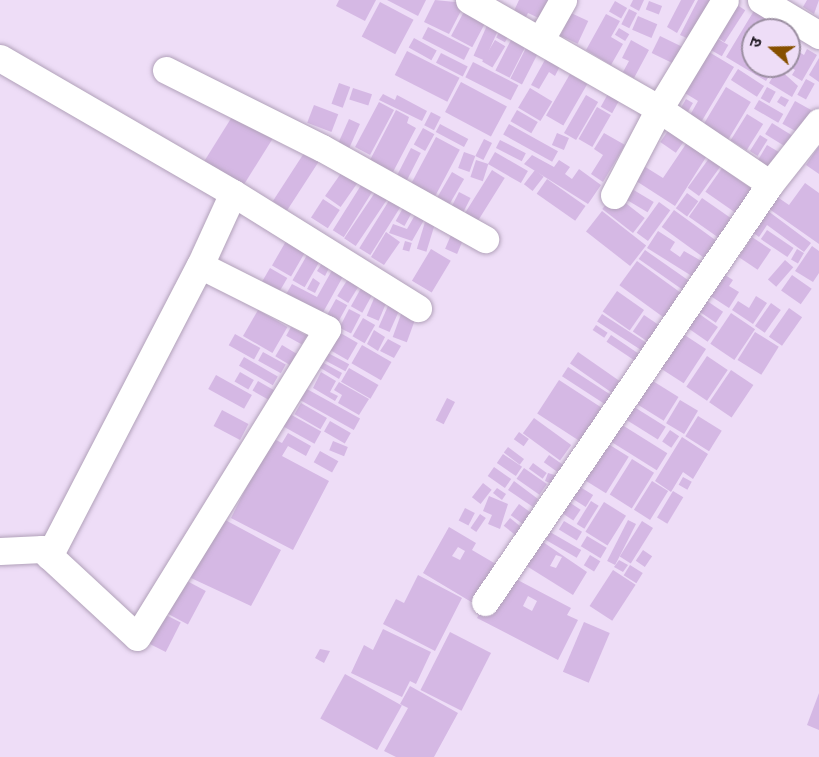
<!DOCTYPE html>
<meta charset="utf-8">
<style>
body{margin:0}
#map{position:relative;width:819px;height:757px;overflow:hidden;background:#eeddf7;font-family:Signika,"Noto Sans Devanagari",sans-serif}
div>[style]{position:absolute}
.building>*{inset:0;background:#d5b8e4;transform-origin:0 0}
.roads{filter:drop-shadow(0 0 2px #b1a1b9) drop-shadow(0 0 2px #b1a1b9)}
.minor>*{height:27px;margin:-13.5px;padding:0 13.5px;transform-origin:13.5px;border-radius:13.5px;background:#fff}
span{translate:-50% -50%;white-space:nowrap;text-align:center;line-height:1.15;-webkit-text-stroke:5px #eeddf7;paint-order:stroke}
.north{position:absolute;left:741px;top:18px;width:60px;height:60px;box-sizing:border-box;background:#eeddf7;border:2px solid #9b8ea1;border-radius:50%;rotate:290deg;font-size:16px;font-weight:700;line-height:24px;text-align:center;color:#1e1821}
.north::after{content:'';display:block;margin:auto;width:21px;height:27px;background:#875000;clip-path:polygon(50% 0,100% 100%,50% 72%,0 100%)}
</style>
<div id="map">
<div class="building">
<div style="clip-path:polygon(339px 0,376px 0,365px 21px,336px 6px)"></div>
<div style="clip-path:polygon(387px 0,426px 0,418px 16px)"></div>
<div style="clip-path:polygon(435px 0,465px 3px,449px 34px,424px 22px)"></div>
<div style="clip-path:polygon(519px 0,553px 0,543px 20px,528px 13px,524px 21px,512px 15px)"></div>
<div style="clip-path:polygon(633px 0,644px 0,639px 11px,630px 6px)"></div>
<div style="clip-path:polygon(681px 0,695px 0,677px 33px,667px 27px)"></div>
<div style="clip-path:polygon(698px 0,717px 0,695px 42px,680px 35px)"></div>
<div style="clip-path:polygon(807px 0,819px 0,814px 14px,803px 7px)"></div>
<div style="left:615px;top:1px;width:14px;height:12px;rotate:30deg"></div>
<div style="left:649px;top:1px;width:14px;height:9px;rotate:21deg"></div>
<div style="left:731px;top:1px;width:17px;height:38px;rotate:33deg"></div>
<div style="left:380px;top:2px;width:38px;height:39px;rotate:28deg"></div>
<div style="left:467px;top:6px;width:24px;height:34px;rotate:28deg"></div>
<div style="left:629px;top:9px;width:9px;height:17px;rotate:27deg"></div>
<div style="clip-path:polygon(755px 9px,771px 18px,763px 30px,753px 30px,753px 66px,775px 66px,766px 81px,726px 57px)"></div>
<div style="left:571px;top:13px;width:19px;height:25px;rotate:25deg"></div>
<div style="clip-path:polygon(606px 14px,620px 21px,611px 37px,623px 44px,611px 65px,586px 50px)"></div>
<div style="left:638px;top:16px;width:21px;height:15px;rotate:23deg"></div>
<div style="left:489px;top:21px;width:12px;height:38px;rotate:24deg"></div>
<div style="left:428px;top:27px;width:47px;height:13px;rotate:27deg"></div>
<div style="left:502px;top:27px;width:10px;height:12px;rotate:29deg"></div>
<div style="left:619px;top:28px;width:12px;height:8px;rotate:31deg"></div>
<div style="left:514px;top:34px;width:16px;height:41px;rotate:27deg"></div>
<div style="left:711px;top:35px;width:20px;height:13px;rotate:30deg"></div>
<div style="left:660px;top:36px;width:28px;height:19px;rotate:26deg"></div>
<div style="left:414px;top:38px;width:26px;height:11px;rotate:29deg"></div>
<div style="left:495px;top:40px;width:12px;height:25px;rotate:31deg"></div>
<div style="clip-path:polygon(631px 40px,649px 50px,634px 78px,623px 72px,629px 61px,622px 58px)"></div>
<div style="left:529px;top:42px;width:13px;height:41px;rotate:27deg"></div>
<div style="clip-path:polygon(793px 48px,804px 55px,807px 49px,817px 55px,802px 81px,792px 75px,795px 70px,789px 66px)"></div>
<div style="clip-path:polygon(704px 49px,734px 67px,700px 124px,689px 117px,698px 101px,680px 90px)"></div>
<div style="left:407px;top:51px;width:59px;height:27px;rotate:27deg"></div>
<div style="left:441px;top:53px;width:30px;height:11px;rotate:27deg"></div>
<div style="clip-path:polygon(546px 58px,560px 66px,555px 76px,549px 72px,539px 89px,531px 85px)"></div>
<div style="clip-path:polygon(819px 58px,819px 82px,809px 75px)"></div>
<div style="left:473px;top:62px;width:51px;height:17px;rotate:27deg"></div>
<div style="clip-path:polygon(778px 68px,798px 86px,792px 97px,769px 83px)"></div>
<div style="left:738px;top:69px;width:31px;height:13px;rotate:33deg"></div>
<div style="left:570px;top:74px;width:20px;height:48px;rotate:30deg"></div>
<div style="left:806px;top:79px;width:10px;height:18px;rotate:29deg"></div>
<div style="left:461px;top:82px;width:52px;height:34px;rotate:28deg"></div>
<div style="left:339px;top:83px;width:12px;height:22px;rotate:20deg"></div>
<div style="left:726px;top:87px;width:29px;height:47px;rotate:31deg"></div>
<div style="left:767px;top:87px;width:10px;height:13px;rotate:29deg"></div>
<div style="left:353px;top:88px;width:20px;height:12px;rotate:18deg"></div>
<div style="left:530px;top:88px;width:26px;height:23px;rotate:31deg"></div>
<div style="left:609px;top:92px;width:13px;height:17px;rotate:29deg"></div>
<div style="clip-path:polygon(383px 94px,395px 100px,397px 95px,427px 111px,422px 121px,379px 100px)"></div>
<div style="left:586px;top:95px;width:14px;height:44px;rotate:30deg"></div>
<div style="clip-path:polygon(781px 96px,789px 100px,785px 107px,777px 102px)"></div>
<div style="left:686px;top:99px;width:8px;height:10px;rotate:30deg"></div>
<div style="left:759px;top:100px;width:28px;height:10px;rotate:30deg"></div>
<div style="left:795px;top:101px;width:21px;height:26px;rotate:29deg"></div>
<div style="left:379px;top:102px;width:17px;height:51px;rotate:28deg"></div>
<div style="left:314px;top:105px;width:26px;height:19px;rotate:21deg"></div>
<div style="left:597px;top:107px;width:16px;height:37px;rotate:30deg"></div>
<div style="clip-path:polygon(396px 110px,409px 117px,407px 123px,416px 128px,393px 172px,370px 160px)"></div>
<div style="left:517px;top:110px;width:24px;height:13px;rotate:30deg"></div>
<div style="left:235px;top:112px;width:46px;height:58px;rotate:32deg"></div>
<div style="left:431px;top:112px;width:11px;height:15px;rotate:27deg"></div>
<div style="left:747px;top:114px;width:19px;height:31px;rotate:32deg"></div>
<div style="left:349px;top:119px;width:12px;height:33px;rotate:24deg"></div>
<div style="left:772px;top:123px;width:28px;height:13px;rotate:32deg"></div>
<div style="left:440px;top:124px;width:32px;height:9px;rotate:28deg"></div>
<div style="left:509px;top:124px;width:56px;height:12px;rotate:29deg"></div>
<div style="left:423px;top:128px;width:13px;height:19px;rotate:29deg"></div>
<div style="left:670px;top:128px;width:19px;height:17px;rotate:35deg"></div>
<div style="left:557px;top:133px;width:13px;height:13px;rotate:23deg"></div>
<div style="clip-path:polygon(604px 133px,625px 145px,603px 182px,591px 174px,603px 155px,594px 149px)"></div>
<div style="left:760px;top:135px;width:9px;height:19px;rotate:32deg"></div>
<div style="left:436px;top:137px;width:27px;height:53px;rotate:28deg"></div>
<div style="left:484px;top:139px;width:9px;height:19px;rotate:27deg"></div>
<div style="left:500px;top:140px;width:29px;height:9px;rotate:27deg"></div>
<div style="clip-path:polygon(688px 141px,708px 154px,675px 206px,630px 177px,639px 163px,663px 178px)"></div>
<div style="left:767px;top:145px;width:21px;height:18px;rotate:31deg"></div>
<div style="clip-path:polygon(819px 146px,819px 174px,806px 165px)"></div>
<div style="left:411px;top:148px;width:11px;height:32px;rotate:27deg"></div>
<div style="left:306px;top:150px;width:17px;height:61px;rotate:33deg"></div>
<div style="left:464px;top:152px;width:12px;height:17px;rotate:20deg"></div>
<div style="left:495px;top:152px;width:38px;height:14px;rotate:30deg"></div>
<div style="clip-path:polygon(532px 155px,554px 167px,559px 160px,570px 167px,565px 174px,572px 179px,579px 169px,601px 185px,588px 204px,524px 164px)"></div>
<div style="left:710px;top:157px;width:14px;height:38px;rotate:36deg"></div>
<div style="left:476px;top:160px;width:13px;height:18px;rotate:18deg"></div>
<div style="left:722px;top:168px;width:39px;height:29px;rotate:35deg"></div>
<div style="left:344px;top:169px;width:19px;height:33px;rotate:35deg"></div>
<div style="left:492px;top:170px;width:15px;height:52px;rotate:32deg"></div>
<div style="left:535px;top:170px;width:11px;height:18px;rotate:38deg"></div>
<div style="left:452px;top:172px;width:14px;height:29px;rotate:30deg"></div>
<div style="left:547px;top:179px;width:47px;height:18px;rotate:35deg"></div>
<div style="left:363px;top:182px;width:13px;height:57px;rotate:32deg"></div>
<div style="left:622px;top:183px;width:37px;height:12px;rotate:31deg"></div>
<div style="clip-path:polygon(805px 183px,819px 193px,819px 244px,765px 206px,773px 194px,789px 205px)"></div>
<div style="left:376px;top:191px;width:14px;height:57px;rotate:34deg"></div>
<div style="left:459px;top:192px;width:13px;height:17px;rotate:27deg"></div>
<div style="left:687px;top:193px;width:14px;height:19px;rotate:36deg"></div>
<div style="left:614px;top:194px;width:39px;height:19px;rotate:38deg"></div>
<div style="left:702px;top:198px;width:39px;height:23px;rotate:35deg"></div>
<div style="left:323px;top:199px;width:20px;height:22px;rotate:33deg"></div>
<div style="left:390px;top:199px;width:13px;height:58px;rotate:32deg"></div>
<div style="left:659px;top:202px;width:14px;height:38px;rotate:36deg"></div>
<div style="left:403px;top:208px;width:10px;height:15px;rotate:29deg"></div>
<div style="clip-path:polygon(764px 208px,811px 243px,804px 252px,767px 225px,759px 237px,748px 229px)"></div>
<div style="left:674px;top:210px;width:54px;height:21px;rotate:36deg"></div>
<div style="left:602px;top:211px;width:56px;height:26px;rotate:38deg"></div>
<div style="clip-path:polygon(415px 215px,424px 220px,412px 241px,389px 233px,393px 224px,407px 229px)"></div>
<div style="left:425px;top:222px;width:10px;height:28px;rotate:17deg"></div>
<div style="left:767px;top:230px;width:32px;height:11px;rotate:34deg"></div>
<div style="clip-path:polygon(658px 231px,675px 242px,670px 250px,680px 257px,684px 251px,705px 263px,695px 278px,647px 248px)"></div>
<div style="clip-path:polygon(386px 232px,400px 242px,384px 265px,371px 257px)"></div>
<div style="left:451px;top:235px;width:13px;height:15px;rotate:23deg"></div>
<div style="left:289px;top:236px;width:22px;height:34px;rotate:30deg"></div>
<div style="left:752px;top:237px;width:23px;height:24px;rotate:34deg"></div>
<div style="left:405px;top:241px;width:7px;height:9px;rotate:16deg"></div>
<div style="clip-path:polygon(812px 246px,819px 251px,819px 273px,813px 282px,795px 271px)"></div>
<div style="left:431px;top:249px;width:23px;height:37px;rotate:31deg"></div>
<div style="left:797px;top:249px;width:8px;height:12px;rotate:30deg"></div>
<div style="left:310px;top:250px;width:14px;height:35px;rotate:30deg"></div>
<div style="left:645px;top:250px;width:58px;height:11px;rotate:35deg"></div>
<div style="clip-path:polygon(324px 260px,331px 264px,325px 276px,317px 271px)"></div>
<div style="left:785px;top:260px;width:11px;height:26px;rotate:41deg"></div>
<div style="left:637px;top:261px;width:57px;height:30px;rotate:36deg"></div>
<div style="clip-path:polygon(335px 265px,346px 271px,321px 316px,285px 296px,292px 284px,317px 297px)"></div>
<div style="left:270px;top:268px;width:20px;height:16px;rotate:30deg"></div>
<div style="clip-path:polygon(722px 273px,733px 280px,729px 286px,739px 292px,729px 308px,709px 295px)"></div>
<div style="left:351px;top:274px;width:13px;height:26px;rotate:32deg"></div>
<div style="left:792px;top:275px;width:24px;height:19px;rotate:35deg"></div>
<div style="clip-path:polygon(313px 278px,320px 283px,315px 293px,307px 289px)"></div>
<div style="left:365px;top:281px;width:13px;height:29px;rotate:29deg"></div>
<div style="left:378px;top:289px;width:13px;height:29px;rotate:23deg"></div>
<div style="left:617px;top:291px;width:33px;height:25px;rotate:35deg"></div>
<div style="clip-path:polygon(756px 296px,767px 303px,753px 324px,732px 310px,738px 301px,749px 308px)"></div>
<div style="left:392px;top:297px;width:12px;height:33px;rotate:24deg"></div>
<div style="left:336px;top:299px;width:13px;height:27px;rotate:29deg"></div>
<div style="left:704px;top:299px;width:23px;height:13px;rotate:34deg"></div>
<div style="left:771px;top:303px;width:12px;height:28px;rotate:35deg"></div>
<div style="left:404px;top:306px;width:15px;height:33px;rotate:20deg"></div>
<div style="left:789px;top:308px;width:16px;height:35px;rotate:35deg"></div>
<div style="left:349px;top:309px;width:13px;height:21px;rotate:27deg"></div>
<div style="left:258px;top:310px;width:34px;height:30px;rotate:30deg"></div>
<div style="left:695px;top:311px;width:28px;height:18px;rotate:35deg"></div>
<div style="left:731px;top:313px;width:29px;height:37px;rotate:34deg"></div>
<div style="left:602px;top:314px;width:57px;height:9px;rotate:33deg"></div>
<div style="left:644px;top:315px;width:22px;height:20px;rotate:34deg"></div>
<div style="left:363px;top:318px;width:14px;height:21px;rotate:30deg"></div>
<div style="left:596px;top:325px;width:14px;height:6px;rotate:34deg"></div>
<div style="left:291px;top:327px;width:18px;height:10px;rotate:29deg"></div>
<div style="clip-path:polygon(374px 330px,385px 337px,378px 351px,367px 344px)"></div>
<div style="left:337px;top:331px;width:24px;height:20px;rotate:30deg"></div>
<div style="left:680px;top:332px;width:31px;height:41px;rotate:33deg"></div>
<div style="left:755px;top:332px;width:28px;height:33px;rotate:32deg"></div>
<div style="left:235px;top:334px;width:29px;height:13px;rotate:29deg"></div>
<div style="left:611px;top:335px;width:37px;height:8px;rotate:34deg"></div>
<div style="clip-path:polygon(388px 339px,401px 346px,394px 358px,380px 351px)"></div>
<div style="left:282px;top:345px;width:17px;height:13px;rotate:31deg"></div>
<div style="left:362px;top:345px;width:34px;height:21px;rotate:30deg"></div>
<div style="left:263px;top:352px;width:26px;height:10px;rotate:29deg"></div>
<div style="left:578px;top:352px;width:56px;height:14px;rotate:35deg"></div>
<div style="left:328px;top:353px;width:24px;height:8px;rotate:28deg"></div>
<div style="left:707px;top:356px;width:25px;height:37px;rotate:34deg"></div>
<div style="left:244px;top:357px;width:39px;height:10px;rotate:30deg"></div>
<div style="clip-path:polygon(322px 362px,342px 373px,339px 379px,319px 367px)"></div>
<div style="left:568px;top:367px;width:55px;height:11px;rotate:33deg"></div>
<div style="left:349px;top:368px;width:34px;height:16px;rotate:30deg"></div>
<div style="left:731px;top:370px;width:27px;height:39px;rotate:34deg"></div>
<div style="left:240px;top:372px;width:16px;height:11px;rotate:30deg"></div>
<div style="clip-path:polygon(321px 372px,336px 381px,330px 392px,338px 396px,335px 401px,313px 388px)"></div>
<div style="left:216px;top:375px;width:41px;height:16px;rotate:29deg"></div>
<div style="left:648px;top:378px;width:36px;height:28px;rotate:32deg"></div>
<div style="left:559px;top:380px;width:56px;height:40px;rotate:33deg"></div>
<div style="left:258px;top:381px;width:20px;height:11px;rotate:30deg"></div>
<div style="clip-path:polygon(339px 382px,369px 399px,359px 415px,338px 403px,342px 395px,334px 390px)"></div>
<div style="left:305px;top:388px;width:63px;height:13px;rotate:29deg"></div>
<div style="left:447px;top:398px;width:9px;height:25px;rotate:27deg"></div>
<div style="left:680px;top:400px;width:21px;height:27px;rotate:31deg"></div>
<div style="left:301px;top:403px;width:30px;height:13px;rotate:30deg"></div>
<div style="left:631px;top:405px;width:41px;height:15px;rotate:32deg"></div>
<div style="left:222px;top:410px;width:30px;height:18px;rotate:28deg"></div>
<div style="left:288px;top:413px;width:38px;height:14px;rotate:29deg"></div>
<div style="left:698px;top:416px;width:28px;height:24px;rotate:32deg"></div>
<div style="left:534px;top:418px;width:46px;height:19px;rotate:36deg"></div>
<div style="left:330px;top:421px;width:24px;height:12px;rotate:30deg"></div>
<div style="left:619px;top:423px;width:57px;height:20px;rotate:32deg"></div>
<div style="left:670px;top:430px;width:11px;height:14px;rotate:34deg"></div>
<div style="left:519px;top:432px;width:12px;height:9px;rotate:35deg"></div>
<div style="clip-path:polygon(288px 433px,311px 446px,306px 456px,288px 446px,282px 456px,329px 481px,293px 550px,231px 518px,249px 482px,243px 479px,270px 437px,282px 443px)"></div>
<div style="clip-path:polygon(682px 437px,708px 454px,693px 479px,683px 472px,671px 492px,655px 481px)"></div>
<div style="left:333px;top:441px;width:16px;height:10px;rotate:22deg"></div>
<div style="left:605px;top:442px;width:28px;height:43px;rotate:32deg"></div>
<div style="left:508px;top:447px;width:20px;height:7px;rotate:37deg"></div>
<div style="left:320px;top:451px;width:21px;height:13px;rotate:29deg"></div>
<div style="left:503px;top:454px;width:23px;height:11px;rotate:34deg"></div>
<div style="left:549px;top:455px;width:21px;height:9px;rotate:35deg"></div>
<div style="left:632px;top:459px;width:26px;height:42px;rotate:32deg"></div>
<div style="left:533px;top:463px;width:17px;height:7px;rotate:36deg"></div>
<div style="left:494px;top:467px;width:21px;height:11px;rotate:35deg"></div>
<div style="left:524px;top:468px;width:28px;height:13px;rotate:35deg"></div>
<div style="clip-path:polygon(548px 473px,561px 477px,557px 486px,545px 481px)"></div>
<div style="left:683px;top:477px;width:10px;height:9px;rotate:29deg"></div>
<div style="clip-path:polygon(514px 481px,538px 499px,533px 507px,508px 490px)"></div>
<div style="left:652px;top:481px;width:19px;height:34px;rotate:32deg"></div>
<div style="left:483px;top:483px;width:11px;height:18px;rotate:38deg"></div>
<div style="left:577px;top:485px;width:19px;height:14px;rotate:32deg"></div>
<div style="clip-path:polygon(497px 488px,506px 494px,502px 500px,493px 493px)"></div>
<div style="left:673px;top:491px;width:12px;height:31px;rotate:31deg"></div>
<div style="clip-path:polygon(489px 496px,508px 504px,500px 529px,488px 524px,492px 515px,483px 511px)"></div>
<div style="left:591px;top:501px;width:9px;height:27px;rotate:32deg"></div>
<div style="left:569px;top:502px;width:14px;height:13px;rotate:34deg"></div>
<div style="left:604px;top:502px;width:26px;height:35px;rotate:32deg"></div>
<div style="left:519px;top:504px;width:17px;height:14px;rotate:36deg"></div>
<div style="left:465px;top:508px;width:11px;height:14px;rotate:27deg"></div>
<div style="left:480px;top:514px;width:7px;height:17px;rotate:34deg"></div>
<div style="clip-path:polygon(216px 515px,281px 550px,251px 606px,176px 571px)"></div>
<div style="left:510px;top:518px;width:22px;height:10px;rotate:39deg"></div>
<div style="left:628px;top:520px;width:9px;height:46px;rotate:27deg"></div>
<div style="left:564px;top:521px;width:21px;height:10px;rotate:31deg"></div>
<div style="left:642px;top:521px;width:13px;height:42px;rotate:32deg"></div>
<div style="clip-path:polygon(evenodd,449px 527px,476px 543px,472px 550px,501px 567px,478px 606px,423px 573px,449px 527px,458px 547px,465px 551px,460px 560px,452px 556px,458px 547px)"></div>
<div style="left:550px;top:532px;width:36px;height:9px;rotate:30deg"></div>
<div style="left:587px;top:536px;width:23px;height:12px;rotate:31deg"></div>
<div style="clip-path:polygon(evenodd,540px 540px,587px 572px,573px 595px,525px 565px,540px 540px,556px 555px,562px 557px,556px 568px,550px 566px,556px 555px)"></div>
<div style="left:643px;top:550px;width:11px;height:13px;rotate:34deg"></div>
<div style="left:590px;top:555px;width:12px;height:12px;rotate:31deg"></div>
<div style="clip-path:polygon(619px 560px,628px 565px,623px 572px,614px 567px)"></div>
<div style="left:630px;top:565px;width:15px;height:12px;rotate:32deg"></div>
<div style="left:613px;top:570px;width:27px;height:43px;rotate:33deg"></div>
<div style="left:174px;top:574px;width:36px;height:38px;rotate:28deg"></div>
<div style="clip-path:polygon(418px 575px,462px 598px,435px 651px,383px 624px,396px 599px,404px 603px)"></div>
<div style="clip-path:polygon(evenodd,510px 576px,571px 608px,567px 615px,578px 620px,558px 660px,477px 618px,486px 601px,510px 576px,528px 596px,537px 601px,532px 611px,523px 606px,528px 596px)"></div>
<div style="left:154px;top:609px;width:30px;height:33px;rotate:27deg"></div>
<div style="left:584px;top:622px;width:28px;height:54px;rotate:23deg"></div>
<div style="clip-path:polygon(383px 629px,431px 652px,416px 684px,410px 681px,402px 697px,351px 673px,364px 645px,373px 650px)"></div>
<div style="left:450px;top:632px;width:46px;height:65px;rotate:27deg"></div>
<div style="clip-path:polygon(320px 649px,330px 651px,324px 663px,315px 658px)"></div>
<div style="left:345px;top:674px;width:65px;height:51px;rotate:29deg"></div>
<div style="clip-path:polygon(410px 686px,458px 713px,434px 757px,396px 757px,384px 751px,408px 708px,400px 704px)"></div>
<div style="clip-path:polygon(819px 693px,819px 730px,807px 725px)"></div>
</div>
<div class="roads">
<div class="minor">
<div style="left:469px;top:0;width:219px;rotate:29.8deg"></div>
<div style="left:659px;top:109px;width:134px;rotate:34deg"></div>
<div style="left:761px;top:0;width:68px;rotate:31.1deg"></div>
<div style="left:541px;top:39px;width:45px;rotate:-60.6deg"></div>
<div style="left:0;top:58px;width:269px;rotate:30.1deg"></div>
<div style="left:233px;top:193px;width:218px;rotate:31.9deg"></div>
<div style="left:166px;top:70px;width:174px;rotate:26.6deg"></div>
<div style="left:322px;top:148px;width:187px;rotate:29.2deg"></div>
<div style="left:614px;top:195px;width:97px;rotate:-62.4deg"></div>
<div style="left:659px;top:109px;width:127px;rotate:-58.8deg"></div>
<div style="left:0;top:551px;width:42px;rotate:-2.7deg"></div>
<div style="left:42px;top:549px;width:129px;rotate:42.8deg"></div>
<div style="left:137px;top:637px;width:362px;rotate:-58.3deg"></div>
<div style="left:327px;top:329px;width:142px;rotate:-153.3deg"></div>
<div style="left:49px;top:556px;width:328px;rotate:-62.6deg"></div>
<div style="left:200px;top:265px;width:79px;rotate:-65.4deg"></div>
<div style="left:485px;top:602px;width:506px;rotate:-55.71deg"></div>
<div style="left:770px;top:184px;width:79px;rotate:-51.7deg"></div>
</div>
</div>
<div class="north">उ</div>
</div>
